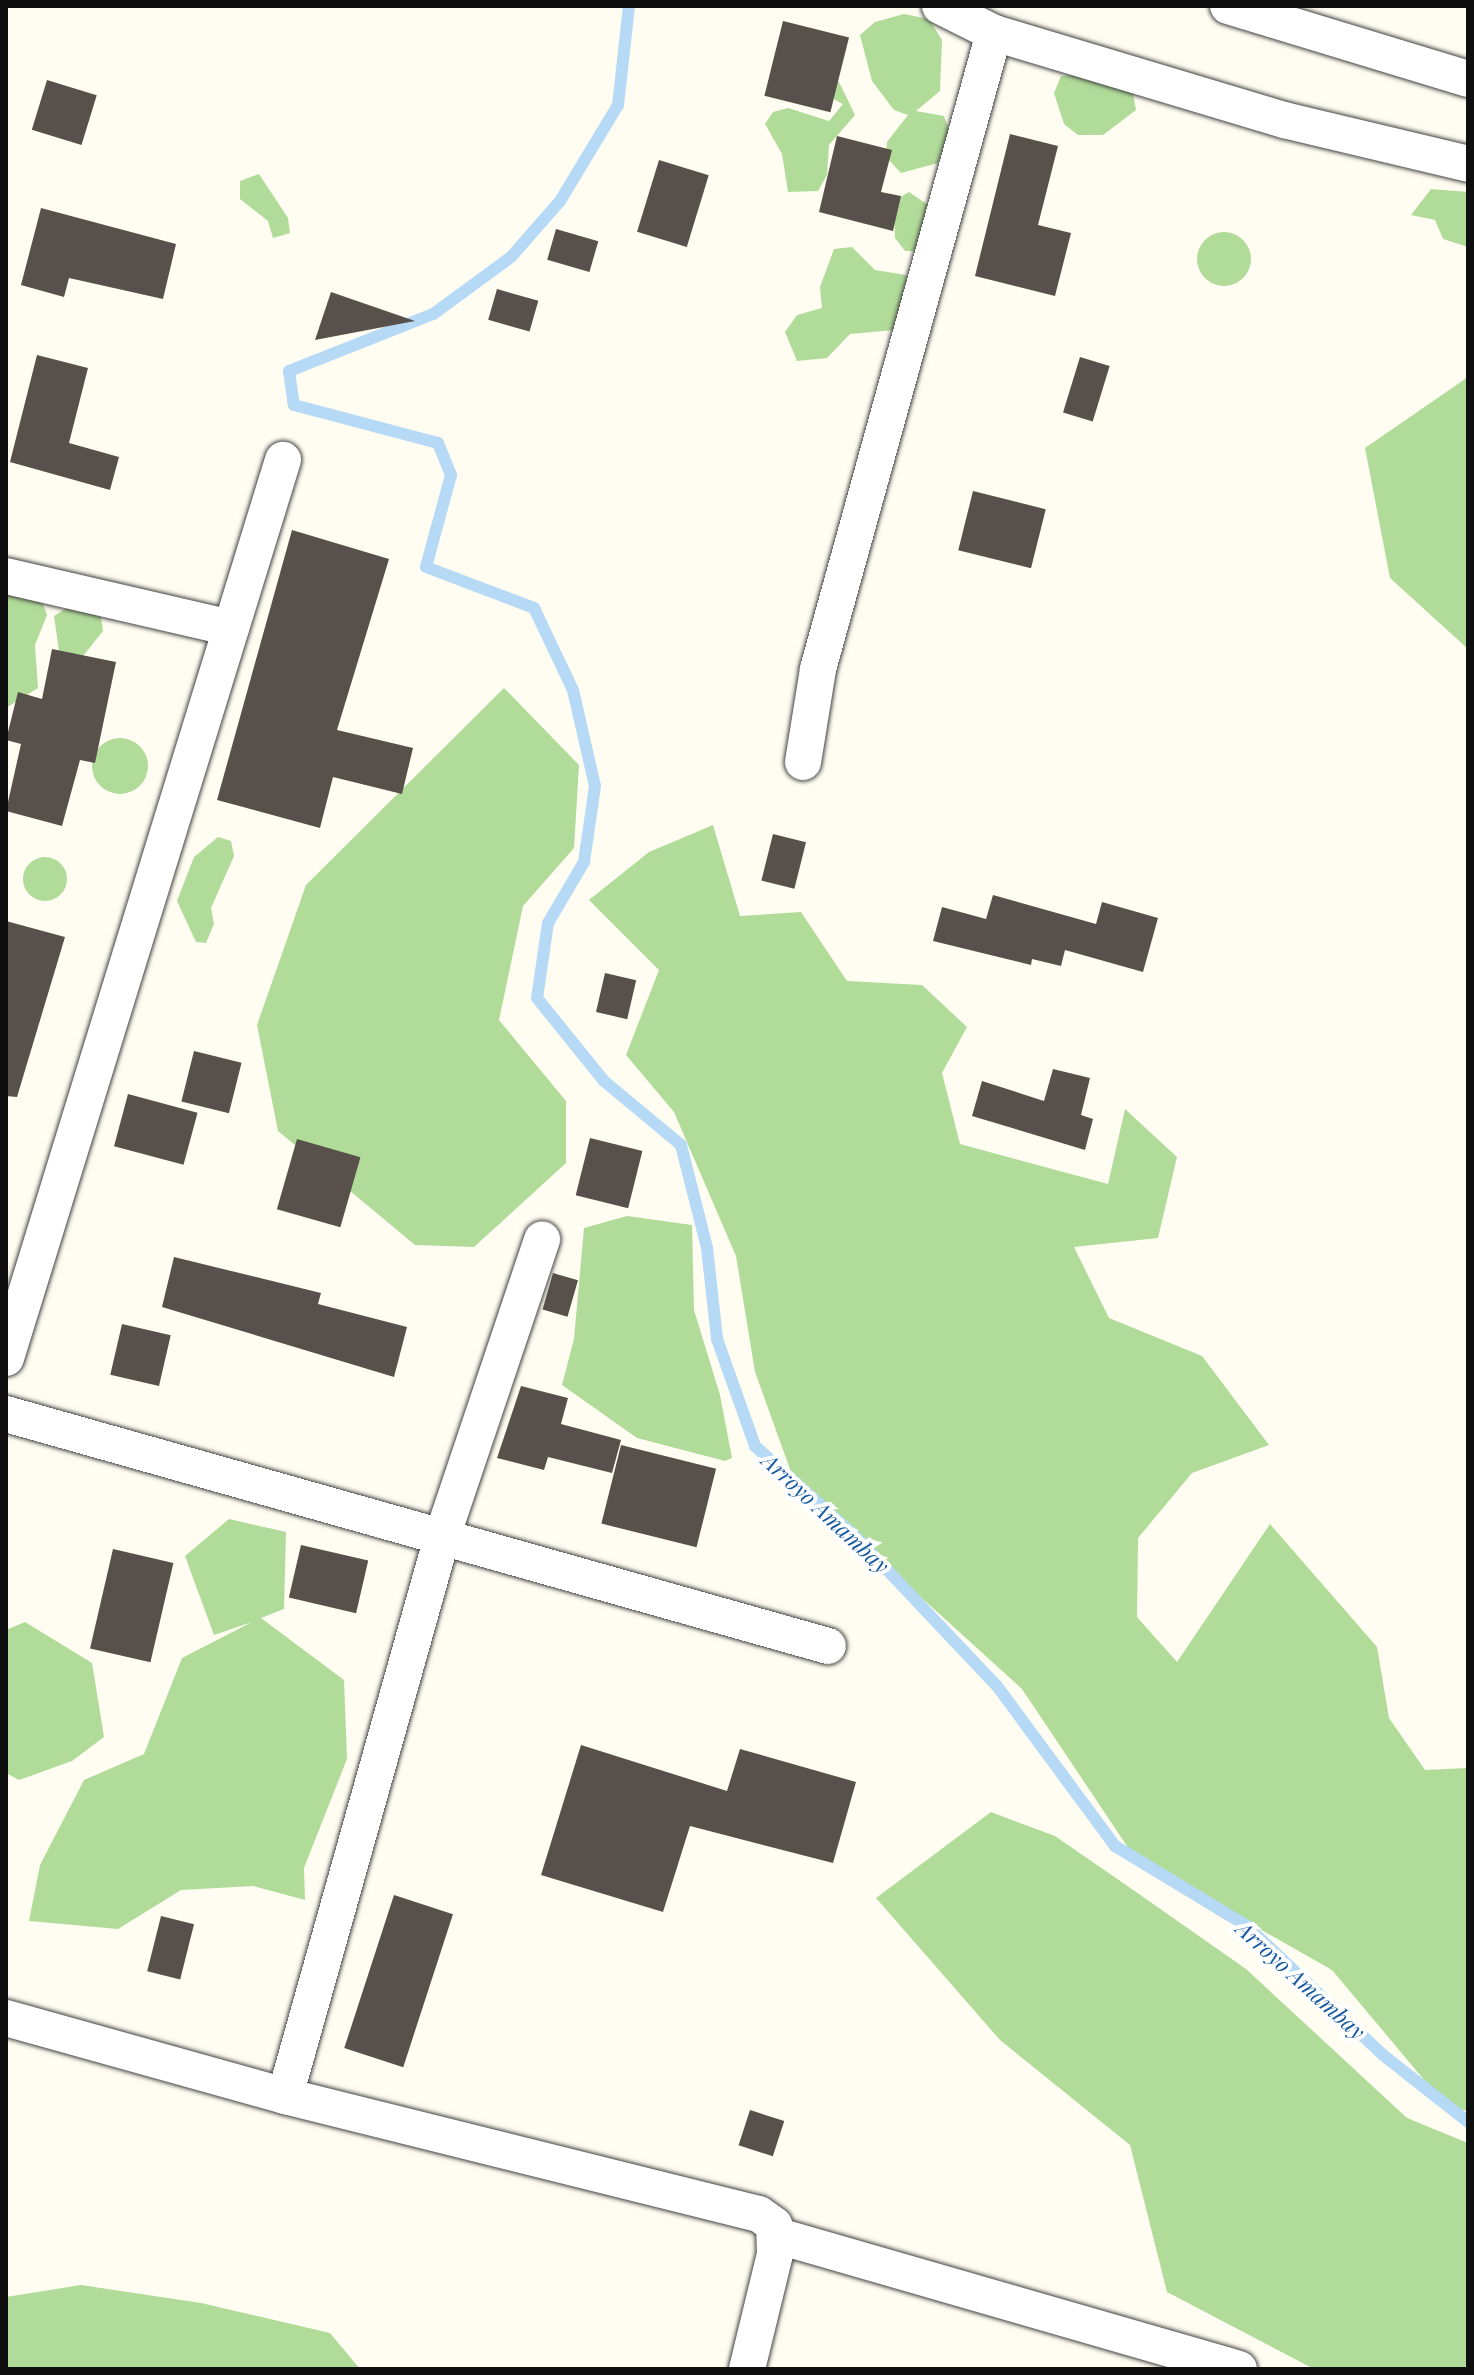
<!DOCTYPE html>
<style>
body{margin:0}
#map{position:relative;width:1474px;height:2375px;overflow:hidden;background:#fffdf1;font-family:"Playfair Display",serif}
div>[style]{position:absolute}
.forest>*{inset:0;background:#b1db99}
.round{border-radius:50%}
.stream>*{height:12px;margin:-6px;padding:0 6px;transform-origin:6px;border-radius:6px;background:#b6d9f6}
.building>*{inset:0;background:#58514b;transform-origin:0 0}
.roads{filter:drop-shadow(0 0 2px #424242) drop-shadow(0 0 2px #424242)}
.minor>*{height:36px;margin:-18px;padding:0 18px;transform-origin:18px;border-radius:18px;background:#fff}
span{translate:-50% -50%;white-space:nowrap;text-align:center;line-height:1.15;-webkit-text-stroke:8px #fff;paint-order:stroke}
.water-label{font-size:22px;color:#175aa2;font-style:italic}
.frame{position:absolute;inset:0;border:8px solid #0f0f0f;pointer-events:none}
</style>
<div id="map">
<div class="forest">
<div style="clip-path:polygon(904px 14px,929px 19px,942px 40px,940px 91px,916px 111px,944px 116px,949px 130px,938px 163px,901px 173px,886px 157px,887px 142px,908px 115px,894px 110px,872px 81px,860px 35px,875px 22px)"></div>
<div style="clip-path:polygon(1088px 75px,1132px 88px,1136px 110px,1103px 135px,1078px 135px,1064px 124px,1054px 93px,1061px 76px)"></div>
<div style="clip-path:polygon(839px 82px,855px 115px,829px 145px,827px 175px,818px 191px,788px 192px,782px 154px,765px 124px,773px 112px,788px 108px,829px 121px,843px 104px,831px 98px,831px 84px)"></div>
<div style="clip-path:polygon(259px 174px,288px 218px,290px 233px,273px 238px,268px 221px,240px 199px,240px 181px)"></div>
<div style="clip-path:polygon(1431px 189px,1468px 192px,1468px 247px,1443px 239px,1435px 220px,1411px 215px)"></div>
<div style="clip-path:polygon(909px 192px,934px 209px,926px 251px,905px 251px,895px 238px,894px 201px)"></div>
<div class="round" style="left:1197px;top:232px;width:54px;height:54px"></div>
<div style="clip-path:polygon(852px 247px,875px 270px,906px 275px,910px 305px,895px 330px,850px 334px,827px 358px,797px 361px,785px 332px,797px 315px,822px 308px,820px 287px,834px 249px)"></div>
<div style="clip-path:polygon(1468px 377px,1468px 649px,1390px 578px,1365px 448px)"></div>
<div style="clip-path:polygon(6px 576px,36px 584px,47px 615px,35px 645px,38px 688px,6px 708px)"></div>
<div style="clip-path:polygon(78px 601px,100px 611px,103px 631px,83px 656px,59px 651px,54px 616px)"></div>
<div style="clip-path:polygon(504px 688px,579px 765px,574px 848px,523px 906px,499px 1020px,566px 1101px,566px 1163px,474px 1247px,415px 1245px,278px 1131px,257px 1025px,306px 885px)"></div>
<div class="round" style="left:92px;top:738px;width:56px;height:56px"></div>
<div style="clip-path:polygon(713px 825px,740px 916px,801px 912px,847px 981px,922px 985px,967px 1027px,942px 1073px,960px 1144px,1108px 1184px,1125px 1109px,1177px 1157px,1158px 1238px,1074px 1247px,1109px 1318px,1202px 1356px,1269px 1445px,1192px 1473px,1138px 1538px,1137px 1617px,1177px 1662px,1270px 1524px,1377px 1647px,1389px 1718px,1425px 1770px,1468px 1768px,1468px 2111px,1446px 2106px,1332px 1970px,1135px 1858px,1022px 1689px,795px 1483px,755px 1372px,736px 1256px,674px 1112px,626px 1055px,659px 970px,589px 900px,649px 852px)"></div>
<div style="clip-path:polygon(218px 837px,231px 841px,234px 856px,211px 908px,214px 924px,206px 943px,196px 942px,177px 901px,194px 857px)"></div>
<div class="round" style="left:23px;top:857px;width:44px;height:44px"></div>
<div style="clip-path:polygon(627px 1216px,692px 1225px,694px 1310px,720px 1395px,732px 1458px,725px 1461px,637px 1438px,562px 1385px,574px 1339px,584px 1228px)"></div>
<div style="clip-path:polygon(229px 1519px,286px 1532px,284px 1609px,261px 1618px,344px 1680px,347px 1759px,304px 1868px,305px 1900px,253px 1886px,181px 1890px,118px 1929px,29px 1921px,40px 1865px,84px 1780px,144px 1754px,182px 1658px,252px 1622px,214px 1635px,185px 1556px)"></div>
<div style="clip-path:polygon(25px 1622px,92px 1663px,104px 1737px,72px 1761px,19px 1780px,6px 1773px,6px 1630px)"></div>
<div style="clip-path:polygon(991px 1812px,1055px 1836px,1139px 1894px,1246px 1969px,1407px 2118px,1468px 2143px,1468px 2369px,1314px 2369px,1167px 2292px,1130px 2145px,1000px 2040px,876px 1898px)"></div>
<div style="clip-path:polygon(81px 2285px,201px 2303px,330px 2333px,360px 2369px,6px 2369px,6px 2297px)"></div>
</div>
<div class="stream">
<div style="left:629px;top:6px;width:100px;rotate:96.3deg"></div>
<div style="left:618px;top:105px;width:112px;rotate:121.1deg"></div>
<div style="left:560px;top:201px;width:74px;rotate:131.2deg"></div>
<div style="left:511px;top:257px;width:97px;rotate:143.8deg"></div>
<div style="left:433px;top:314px;width:155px;rotate:158.4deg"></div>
<div style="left:289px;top:371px;width:34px;rotate:82deg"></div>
<div style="left:294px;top:405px;width:149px;rotate:14.8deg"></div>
<div style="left:438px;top:443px;width:35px;rotate:68deg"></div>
<div style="left:451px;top:475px;width:95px;rotate:105.2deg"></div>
<div style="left:426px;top:567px;width:116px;rotate:20.8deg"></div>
<div style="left:534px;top:608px;width:91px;rotate:64.6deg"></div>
<div style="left:573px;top:690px;width:98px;rotate:77.1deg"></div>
<div style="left:595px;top:786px;width:77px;rotate:98.2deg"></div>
<div style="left:584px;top:862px;width:71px;rotate:120.5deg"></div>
<div style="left:548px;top:923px;width:76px;rotate:98.3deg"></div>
<div style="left:537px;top:998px;width:107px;rotate:51.1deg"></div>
<div style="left:604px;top:1081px;width:100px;rotate:39.7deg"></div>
<div style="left:681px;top:1145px;width:106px;rotate:75.8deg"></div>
<div style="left:707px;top:1248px;width:92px;rotate:83.7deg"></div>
<div style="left:717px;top:1339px;width:114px;rotate:70.4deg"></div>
<div style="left:755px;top:1446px;width:135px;rotate:42deg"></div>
<div style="left:855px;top:1536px;width:207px;rotate:46.6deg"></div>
<div style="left:997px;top:1686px;width:199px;rotate:53.6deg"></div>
<div style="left:1115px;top:1846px;width:154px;rotate:31.2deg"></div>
<div style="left:1247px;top:1926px;width:187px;rotate:43.5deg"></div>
<div style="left:1383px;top:2055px;width:108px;rotate:38.2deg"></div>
</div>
<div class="building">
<div style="left:783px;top:21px;width:68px;height:77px;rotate:14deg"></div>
<div style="left:47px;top:80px;width:52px;height:52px;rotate:17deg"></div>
<div style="clip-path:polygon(1010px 134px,1058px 146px,1038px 225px,1071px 233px,1055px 296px,975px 276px)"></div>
<div style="clip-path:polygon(837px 136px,892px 150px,881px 192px,901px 196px,893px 231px,819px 212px)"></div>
<div style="left:659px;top:160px;width:52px;height:75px;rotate:17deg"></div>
<div style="clip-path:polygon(41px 208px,176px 244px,163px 299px,69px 278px,64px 297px,21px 285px)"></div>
<div style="left:556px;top:229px;width:44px;height:32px;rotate:16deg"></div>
<div style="left:497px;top:289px;width:43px;height:32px;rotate:16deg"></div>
<div style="clip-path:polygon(331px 292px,415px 321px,315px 340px)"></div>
<div style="clip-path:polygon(37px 355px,88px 368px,69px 443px,119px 457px,110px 490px,10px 462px)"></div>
<div style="left:1080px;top:357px;width:31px;height:58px;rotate:17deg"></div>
<div style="left:973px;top:491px;width:75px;height:61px;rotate:14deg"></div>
<div style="clip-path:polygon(292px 530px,389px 559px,337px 730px,413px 748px,402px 794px,333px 777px,320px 828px,217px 800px)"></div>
<div style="clip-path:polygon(52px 649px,116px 662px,95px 763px,80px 760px,62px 826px,6px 811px,21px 744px,6px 740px,18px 692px,42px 699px)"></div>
<div style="left:773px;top:834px;width:34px;height:48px;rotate:14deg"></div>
<div style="clip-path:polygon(993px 895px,1096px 924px,1102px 902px,1158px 918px,1143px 972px,1065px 950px,1061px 966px,1032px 959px,1031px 965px,933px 941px,942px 907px,986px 919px)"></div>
<div style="clip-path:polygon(6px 921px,65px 937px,17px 1097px,6px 1096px)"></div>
<div style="left:605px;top:973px;width:32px;height:40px;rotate:13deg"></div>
<div style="left:194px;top:1051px;width:49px;height:52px;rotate:14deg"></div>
<div style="clip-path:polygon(1053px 1069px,1090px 1078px,1081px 1115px,1093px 1119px,1085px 1150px,972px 1116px,982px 1081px,1044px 1101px)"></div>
<div style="left:128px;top:1094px;width:72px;height:54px;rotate:15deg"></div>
<div style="left:590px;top:1138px;width:54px;height:59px;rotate:14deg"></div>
<div style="left:297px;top:1139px;width:66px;height:73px;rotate:16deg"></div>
<div style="clip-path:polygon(174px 1257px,321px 1293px,318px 1304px,407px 1327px,394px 1377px,162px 1307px)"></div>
<div style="left:553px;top:1273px;width:26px;height:38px;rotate:16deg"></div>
<div style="left:122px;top:1324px;width:50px;height:52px;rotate:13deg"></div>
<div style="clip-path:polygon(521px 1386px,568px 1398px,561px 1424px,621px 1440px,612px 1473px,548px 1457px,544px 1470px,497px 1458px)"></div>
<div style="left:621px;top:1445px;width:98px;height:81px;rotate:14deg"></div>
<div style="left:301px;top:1545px;width:69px;height:54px;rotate:13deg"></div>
<div style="left:113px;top:1549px;width:62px;height:102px;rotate:13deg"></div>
<div style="clip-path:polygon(581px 1745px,727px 1791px,740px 1749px,856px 1782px,833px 1863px,690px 1826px,663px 1912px,541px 1875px)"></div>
<div style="left:394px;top:1895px;width:62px;height:161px;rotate:18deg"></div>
<div style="left:161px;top:1916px;width:34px;height:57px;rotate:14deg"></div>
<div style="left:750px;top:2110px;width:36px;height:37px;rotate:18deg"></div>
</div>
<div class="roads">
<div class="minor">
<div style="left:940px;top:6px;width:60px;rotate:26.6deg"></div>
<div style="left:994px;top:33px;width:303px;rotate:16.7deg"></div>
<div style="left:1284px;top:120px;width:189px;rotate:13.4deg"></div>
<div style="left:1228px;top:6px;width:251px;rotate:16.9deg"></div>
<div style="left:6px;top:576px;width:231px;rotate:13deg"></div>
<div style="left:803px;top:762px;width:94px;rotate:-80.8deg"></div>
<div style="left:818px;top:669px;width:660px;rotate:-74.53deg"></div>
<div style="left:6px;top:1358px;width:940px;rotate:-72.86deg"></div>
<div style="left:6px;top:1414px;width:854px;rotate:15.76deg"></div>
<div style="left:6px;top:2018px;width:290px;rotate:15.6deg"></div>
<div style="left:285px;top:2096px;width:488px;rotate:14deg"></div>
<div style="left:759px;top:2214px;width:19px;rotate:36deg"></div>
<div style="left:774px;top:2225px;width:29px;rotate:88deg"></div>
<div style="left:775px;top:2254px;width:118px;rotate:103.7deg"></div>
<div style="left:285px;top:2096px;width:581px;rotate:-74.31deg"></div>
<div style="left:442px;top:1537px;width:314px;rotate:-71.4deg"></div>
<div style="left:775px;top:2235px;width:483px;rotate:16.1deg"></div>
</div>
</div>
<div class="water-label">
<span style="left:826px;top:1513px;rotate:43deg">Arroyo Amambay</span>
<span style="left:1301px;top:1980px;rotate:42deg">Arroyo Amambay</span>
</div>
<div class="frame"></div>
</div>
